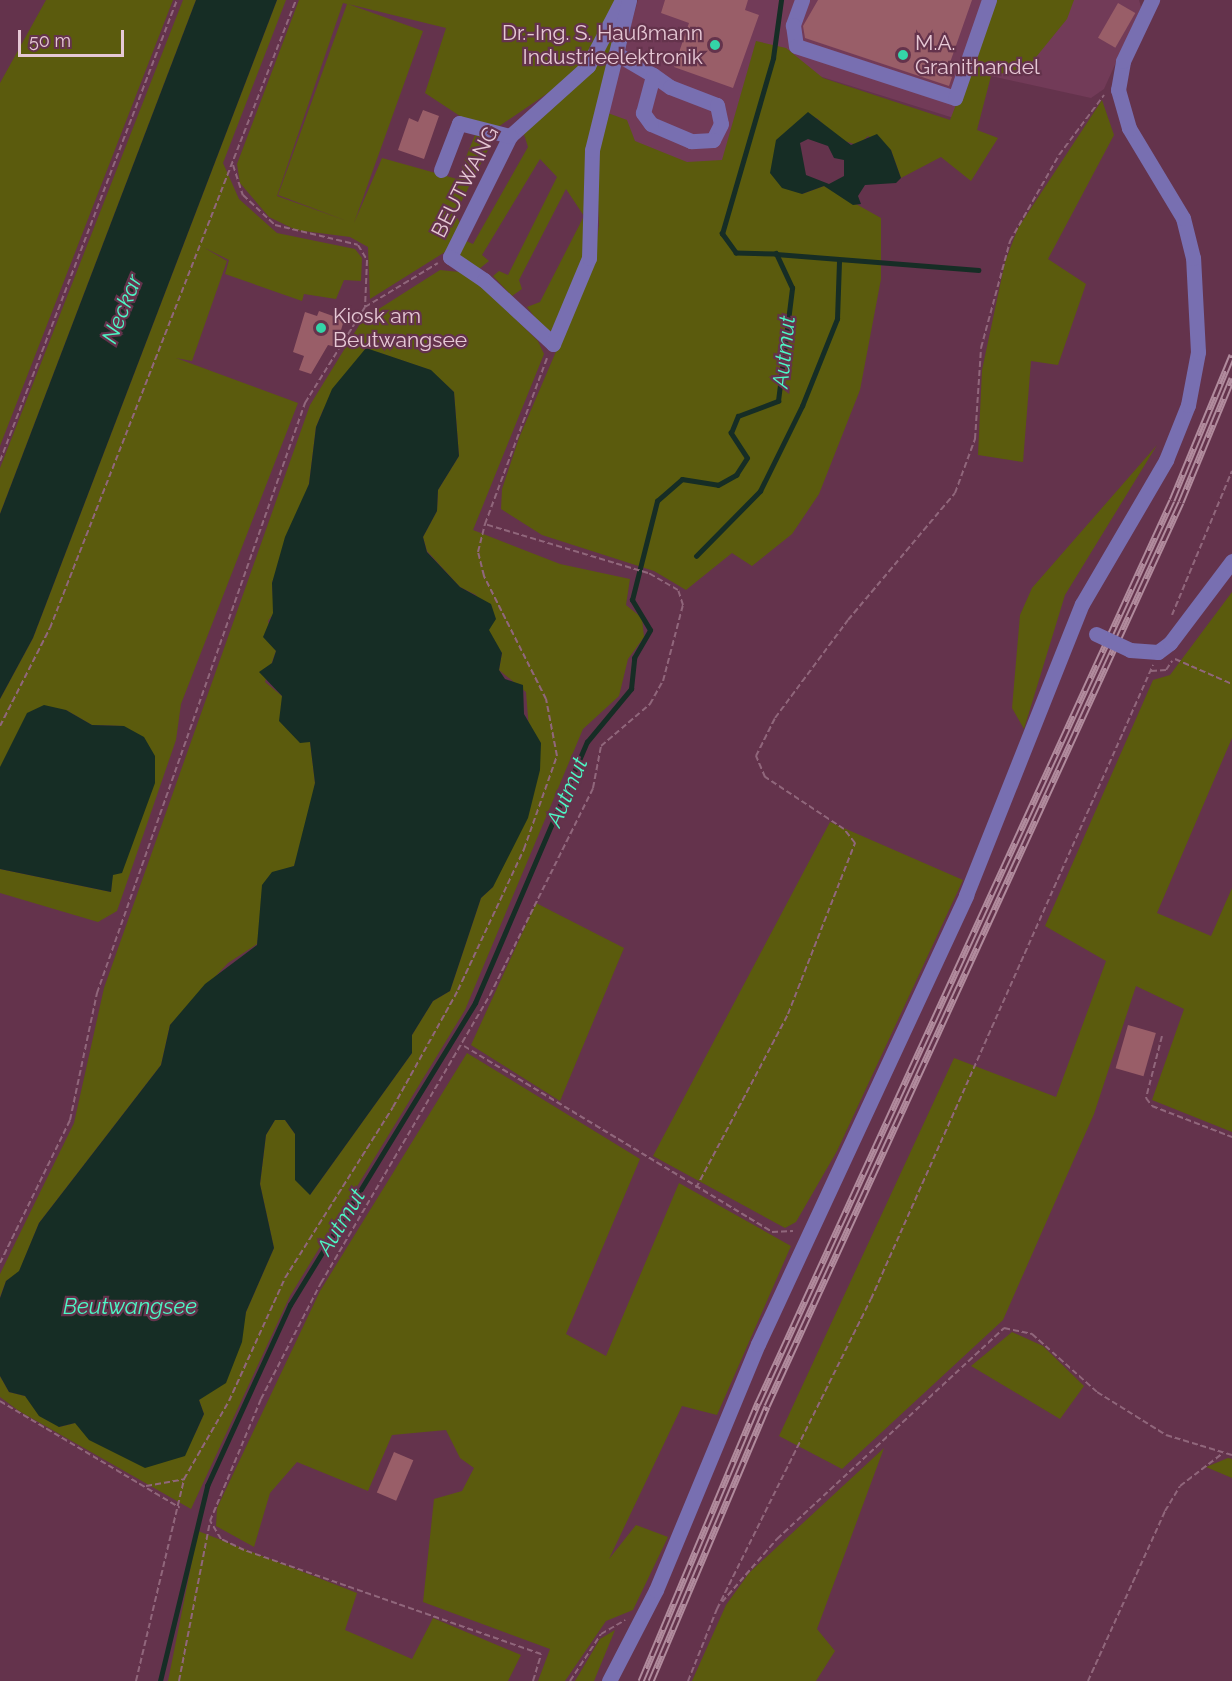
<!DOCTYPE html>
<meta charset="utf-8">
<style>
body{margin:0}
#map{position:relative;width:1232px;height:1681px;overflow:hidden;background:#64334c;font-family:Raleway,sans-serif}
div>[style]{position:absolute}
.built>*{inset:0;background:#723b58}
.green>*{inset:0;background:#5b5b0d}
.water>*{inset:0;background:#162d25}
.stream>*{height:4.5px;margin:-2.25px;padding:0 2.25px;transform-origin:2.25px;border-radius:2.25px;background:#162d25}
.building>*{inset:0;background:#995e68;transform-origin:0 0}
.path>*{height:2px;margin-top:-1px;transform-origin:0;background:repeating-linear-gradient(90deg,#90667b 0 6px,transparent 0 9px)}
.minor>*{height:15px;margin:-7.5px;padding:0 7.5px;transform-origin:7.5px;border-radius:7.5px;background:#786fb1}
.rail>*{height:7px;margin-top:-3.5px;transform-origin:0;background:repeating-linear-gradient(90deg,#64334c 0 14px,#b18b9d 0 28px);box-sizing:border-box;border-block:2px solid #b18b9d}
.minor-bridge>*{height:15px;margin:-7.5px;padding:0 7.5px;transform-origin:7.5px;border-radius:7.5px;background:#786fb1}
.dots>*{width:16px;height:16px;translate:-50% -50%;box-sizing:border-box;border:3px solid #64334c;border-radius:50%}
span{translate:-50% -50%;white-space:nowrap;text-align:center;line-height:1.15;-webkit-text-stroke:4.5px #64334c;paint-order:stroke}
.poi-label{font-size:21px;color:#e6c8d5}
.right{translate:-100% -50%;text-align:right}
.left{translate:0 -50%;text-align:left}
.street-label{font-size:21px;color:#e6c8d5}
.water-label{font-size:22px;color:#4df7c5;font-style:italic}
.scale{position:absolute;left:18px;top:30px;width:106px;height:27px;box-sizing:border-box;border:3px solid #e6c8d5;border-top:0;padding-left:8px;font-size:18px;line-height:21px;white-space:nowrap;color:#e6c8d5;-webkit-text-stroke:4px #64334c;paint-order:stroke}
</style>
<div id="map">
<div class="built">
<div style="clip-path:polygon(638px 0,1139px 0,1141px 7px,1104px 89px,1091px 98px,991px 76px,973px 124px,755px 56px,726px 162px,688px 166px,602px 128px)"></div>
</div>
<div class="green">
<div style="clip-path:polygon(46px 0,173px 0,0 446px,0 83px)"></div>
<div style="clip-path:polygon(183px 0,196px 0,0 514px,0 468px)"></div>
<div style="clip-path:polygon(277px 0,286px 0,223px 163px,239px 199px,277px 233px,355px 249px,362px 258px,361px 281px,344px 280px,336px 299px,304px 294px,302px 301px,225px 274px,229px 260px,203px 247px,227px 261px,192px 361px,176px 358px,298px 403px,181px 704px,176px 740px,117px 911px,98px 922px,0 893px,0 869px,111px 892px,124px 726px,92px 725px,66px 710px,0 767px,0 699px,33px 638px)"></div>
<div style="clip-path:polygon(evenodd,299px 0,617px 0,594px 51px,570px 78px,498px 127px,466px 120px,425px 93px,446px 28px,348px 4px,423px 31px,354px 223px,382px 158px,457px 179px,475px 135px,493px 140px,455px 214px,460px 223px,445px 252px,370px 299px,368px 247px,350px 237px,296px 230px,269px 217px,240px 183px,237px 164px,299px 0,343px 3px,347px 4px,278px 195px,347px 221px,277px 196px,343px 3px)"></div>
<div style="clip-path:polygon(997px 0,1074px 0,1067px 19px,1028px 67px,991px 76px,977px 130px,998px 138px,971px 181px,941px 157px,901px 178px,891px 150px,868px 136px,858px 145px,837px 139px,817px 118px,776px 140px,802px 194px,824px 186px,881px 218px,881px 279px,860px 390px,819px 494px,792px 534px,752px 566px,732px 553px,686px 590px,654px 571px,542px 535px,501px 509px,502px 489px,519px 438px,593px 265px,599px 225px,596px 151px,605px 112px,627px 120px,635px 141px,687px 162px,722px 160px,756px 41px,786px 48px,823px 78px,950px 120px)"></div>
<div style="clip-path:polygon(624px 7px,599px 100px,589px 239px,555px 330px,546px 332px,527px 307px,540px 302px,584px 216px,566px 189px,519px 280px,522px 289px,512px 296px,493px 276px,499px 271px,508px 275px,557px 177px,540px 159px,482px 255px,489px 261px,479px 269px,463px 262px,459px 252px,464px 240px,473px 244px,528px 147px,522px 128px,560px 98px)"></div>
<div style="clip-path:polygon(1102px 100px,1114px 135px,1048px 259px,1086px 284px,1058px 365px,1031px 361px,1023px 462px,978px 455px,982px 370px,1005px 262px,1018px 228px)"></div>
<div style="clip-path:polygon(440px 270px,460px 272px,482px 286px,538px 341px,544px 354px,473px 530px,560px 564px,630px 579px,626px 605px,642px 618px,644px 637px,628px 659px,619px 696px,583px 729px,465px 1010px,290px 1296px,191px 1509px,19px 1411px,0 1397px,0 1376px,9px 1392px,25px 1396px,59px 1427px,75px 1423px,195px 1434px,204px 1414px,199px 1400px,234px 1361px,246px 1312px,274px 1248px,260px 1184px,266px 1135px,275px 1120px,285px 1120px,295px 1134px,295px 1154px,310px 1195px,412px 1053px,412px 1035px,433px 1001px,450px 991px,481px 898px,493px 887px,529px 729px,526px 692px,499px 670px,502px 653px,491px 641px,476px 595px,460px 587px,427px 551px,423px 537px,437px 511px,438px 490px,459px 456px,454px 392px,430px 370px,377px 352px,323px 410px,316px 427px,309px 484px,272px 583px,274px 613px,268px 621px,276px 651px,265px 682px,282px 696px,283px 707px,310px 741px,315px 783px,308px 829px,294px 866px,283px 872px,261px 920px,257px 944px,228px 963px,170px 1025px,161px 1065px,39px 1223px,19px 1272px,6px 1281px,0 1297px,0 1274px,74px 1123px,104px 988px,310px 405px,363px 319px)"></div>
<div style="clip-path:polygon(1157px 445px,1065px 595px,1024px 729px,1012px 708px,1020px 615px,1032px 588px)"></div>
<div style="clip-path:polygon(1232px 592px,1232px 738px,1157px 913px,1211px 936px,1232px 888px,1232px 1132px,1152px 1100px,1184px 1009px,1136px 986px,1094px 1114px,1003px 1320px,842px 1469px,779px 1436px,954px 1058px,1056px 1097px,1106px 961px,1045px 926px,1153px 680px,1170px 675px)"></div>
<div style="clip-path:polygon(830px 822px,963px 880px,837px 1151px,796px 1222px,785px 1228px,653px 1156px)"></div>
<div style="clip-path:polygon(536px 903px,624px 948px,560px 1101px,471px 1045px)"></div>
<div style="clip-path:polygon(467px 1053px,640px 1159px,566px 1334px,606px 1356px,679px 1183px,791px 1246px,717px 1415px,682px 1406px,609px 1559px,636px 1525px,668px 1537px,633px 1610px,606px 1621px,565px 1681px,538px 1681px,550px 1649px,423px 1602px,434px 1499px,462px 1491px,474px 1468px,460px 1458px,446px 1430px,392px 1435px,368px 1491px,297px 1462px,270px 1493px,254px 1547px,216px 1526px,217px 1508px,320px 1291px)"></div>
<div style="clip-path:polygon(1012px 1332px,1043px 1346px,1084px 1386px,1060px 1419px,971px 1366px)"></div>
<div style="clip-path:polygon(884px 1448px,817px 1629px,835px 1651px,816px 1681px,692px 1681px,726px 1605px,749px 1573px)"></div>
<div style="clip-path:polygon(1232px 1459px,1232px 1478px,1206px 1467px,1228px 1458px)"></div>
<div style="clip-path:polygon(198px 1531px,357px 1593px,345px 1630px,412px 1659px,433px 1618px,521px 1655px,508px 1681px,168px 1681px)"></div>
<div style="clip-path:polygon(615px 1630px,594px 1681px,575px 1681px,600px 1639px)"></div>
</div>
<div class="water">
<div style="clip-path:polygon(196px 0,277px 0,33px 638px,0 699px,0 514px)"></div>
<div style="clip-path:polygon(evenodd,808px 112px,851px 145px,877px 134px,891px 150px,901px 178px,896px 183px,865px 185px,858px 196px,861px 204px,853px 205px,824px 186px,802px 194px,782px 188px,770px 173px,776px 140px,808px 112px,808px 139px,828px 146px,834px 158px,844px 160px,844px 176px,829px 184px,806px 175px,800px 143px,808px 139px)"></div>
<div style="clip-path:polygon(366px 348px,431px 370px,454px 392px,459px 456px,438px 490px,437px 511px,423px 537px,427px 552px,460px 587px,491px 604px,496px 619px,489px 630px,502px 653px,499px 670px,505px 679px,523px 685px,524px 714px,541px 743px,540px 770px,528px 818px,493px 887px,481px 898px,450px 991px,433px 1001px,412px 1035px,412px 1053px,310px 1195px,295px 1180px,295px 1134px,285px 1120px,275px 1120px,266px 1135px,260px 1184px,274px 1248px,246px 1312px,242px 1342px,226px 1383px,199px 1400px,204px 1414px,185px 1456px,145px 1468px,89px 1440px,75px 1423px,59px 1427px,39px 1416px,25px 1396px,9px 1392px,0 1376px,0 1298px,6px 1281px,19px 1271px,39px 1223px,161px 1065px,170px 1025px,205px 984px,257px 945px,262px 885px,272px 872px,294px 866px,315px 783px,310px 742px,300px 743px,279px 721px,282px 696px,259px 672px,272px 663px,276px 651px,263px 637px,273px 613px,272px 583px,285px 537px,309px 484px,316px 427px,332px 389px)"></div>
<div style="clip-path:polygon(44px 705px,66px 710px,92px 725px,124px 726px,144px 737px,155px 756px,155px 783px,122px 873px,113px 875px,111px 892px,0 869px,0 767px,27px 713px)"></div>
</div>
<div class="stream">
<div style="left:776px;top:254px;width:203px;rotate:4.5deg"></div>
<div style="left:696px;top:556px;width:91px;rotate:-45.4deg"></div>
<div style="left:760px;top:491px;width:95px;rotate:-63.7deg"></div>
<div style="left:802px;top:406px;width:94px;rotate:-68.1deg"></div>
<div style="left:837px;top:319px;width:57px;rotate:-88deg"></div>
<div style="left:160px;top:1681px;width:201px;rotate:-76.4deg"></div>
<div style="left:207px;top:1486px;width:199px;rotate:-65.4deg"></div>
<div style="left:290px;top:1305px;width:354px;rotate:-58.5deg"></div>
<div style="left:475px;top:1003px;width:284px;rotate:-66.8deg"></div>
<div style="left:587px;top:742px;width:69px;rotate:-50.3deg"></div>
<div style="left:631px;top:689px;width:31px;rotate:-84deg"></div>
<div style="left:634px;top:658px;width:32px;rotate:-60deg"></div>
<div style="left:650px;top:630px;width:35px;rotate:-121deg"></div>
<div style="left:632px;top:600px;width:102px;rotate:-75.8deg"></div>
<div style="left:657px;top:501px;width:33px;rotate:-41deg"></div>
<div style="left:682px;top:479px;width:36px;rotate:9deg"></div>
<div style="left:718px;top:485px;width:21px;rotate:-29deg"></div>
<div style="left:736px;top:475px;width:20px;rotate:-57deg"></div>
<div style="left:747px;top:458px;width:30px;rotate:-123deg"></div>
<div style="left:731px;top:433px;width:18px;rotate:-68deg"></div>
<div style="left:738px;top:416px;width:43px;rotate:-20.6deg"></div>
<div style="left:778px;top:401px;width:114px;rotate:-82.9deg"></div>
<div style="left:792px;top:288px;width:38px;rotate:-115deg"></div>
<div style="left:776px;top:254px;width:40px;rotate:-178.6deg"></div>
<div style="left:736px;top:253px;width:24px;rotate:-126deg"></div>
<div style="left:722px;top:234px;width:183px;rotate:-73.8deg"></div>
<div style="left:773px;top:58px;width:59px;rotate:-82.1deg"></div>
</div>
<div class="building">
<div style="clip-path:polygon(665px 0,748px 0,745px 10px,759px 15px,733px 88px,674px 67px,689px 23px,661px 13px)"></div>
<div style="clip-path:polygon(818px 0,972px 0,946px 74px,952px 77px,949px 86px,805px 38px,803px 26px)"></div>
<div style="left:1118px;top:3px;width:20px;height:40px;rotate:30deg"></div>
<div style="clip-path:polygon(423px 110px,439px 116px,424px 159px,398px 150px,409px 118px,418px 122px)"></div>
<div style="clip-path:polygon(319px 311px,344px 320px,336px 347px,328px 345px,311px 374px,299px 370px,304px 356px,293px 352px,305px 312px,317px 316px)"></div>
<div style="left:1128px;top:1025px;width:29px;height:45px;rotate:16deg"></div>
<div style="left:394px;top:1452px;width:21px;height:44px;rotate:23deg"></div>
</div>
<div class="path">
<div style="left:233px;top:165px;width:32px;rotate:72deg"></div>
<div style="left:243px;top:195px;width:44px;rotate:43.2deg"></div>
<div style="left:275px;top:225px;width:85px;rotate:13.5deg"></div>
<div style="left:358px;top:245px;width:17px;rotate:59deg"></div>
<div style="left:367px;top:260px;width:47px;rotate:92.4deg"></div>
<div style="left:0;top:461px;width:494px;rotate:-69deg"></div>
<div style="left:1172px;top:615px;width:156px;rotate:-67.4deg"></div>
<div style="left:1175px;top:659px;width:62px;rotate:23.7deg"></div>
<div style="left:1151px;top:671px;width:15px;rotate:-4deg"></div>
<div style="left:1166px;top:670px;width:11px;rotate:-56deg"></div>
<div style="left:0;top:726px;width:110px;rotate:-63deg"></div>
<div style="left:50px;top:628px;width:674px;rotate:-68.61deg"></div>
<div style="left:1162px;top:1036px;width:64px;rotate:104.5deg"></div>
<div style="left:1146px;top:1098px;width:10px;rotate:53deg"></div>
<div style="left:1152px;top:1106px;width:86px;rotate:21.2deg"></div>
<div style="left:464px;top:1046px;width:360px;rotate:31.1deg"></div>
<div style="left:772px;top:1232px;width:21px;rotate:-3deg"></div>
<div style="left:696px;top:1188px;width:197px;rotate:-62.1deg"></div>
<div style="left:788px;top:1014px;width:184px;rotate:-68.6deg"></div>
<div style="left:855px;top:843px;width:18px;rotate:-128deg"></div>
<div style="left:844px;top:829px;width:95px;rotate:-146.6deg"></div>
<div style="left:765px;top:777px;width:23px;rotate:-113deg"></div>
<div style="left:756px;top:756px;width:42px;rotate:-63.4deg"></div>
<div style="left:775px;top:718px;width:122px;rotate:-53.3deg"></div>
<div style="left:848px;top:620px;width:166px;rotate:-49.9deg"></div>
<div style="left:955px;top:493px;width:58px;rotate:-69.7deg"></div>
<div style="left:975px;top:439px;width:91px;rotate:-86.2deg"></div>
<div style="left:981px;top:348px;width:111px;rotate:-74.8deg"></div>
<div style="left:1010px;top:241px;width:99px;rotate:-60.3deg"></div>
<div style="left:1059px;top:155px;width:75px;rotate:-53.1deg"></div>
<div style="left:0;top:1263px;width:159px;rotate:-63.9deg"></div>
<div style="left:70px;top:1120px;width:130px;rotate:-78deg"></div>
<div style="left:97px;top:993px;width:626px;rotate:-70.58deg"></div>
<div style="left:305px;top:403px;width:113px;rotate:-58deg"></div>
<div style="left:365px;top:307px;width:85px;rotate:-31.1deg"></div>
<div style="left:0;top:1401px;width:209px;rotate:30.7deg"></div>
<div style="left:146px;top:1486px;width:39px;rotate:-10deg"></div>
<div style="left:722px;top:1602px;width:84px;rotate:-48.9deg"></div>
<div style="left:777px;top:1539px;width:310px;rotate:-42.9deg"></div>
<div style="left:1004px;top:1328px;width:29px;rotate:12deg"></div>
<div style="left:1032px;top:1334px;width:87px;rotate:41.7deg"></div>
<div style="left:1097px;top:1392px;width:81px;rotate:31.9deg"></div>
<div style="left:1166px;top:1435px;width:69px;rotate:16.9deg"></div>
<div style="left:136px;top:1681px;width:208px;rotate:-76.6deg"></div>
<div style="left:184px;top:1479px;width:90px;rotate:-60deg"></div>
<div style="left:229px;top:1401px;width:135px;rotate:-65.5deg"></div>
<div style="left:285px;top:1278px;width:202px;rotate:-57.7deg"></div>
<div style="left:393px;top:1107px;width:134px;rotate:-60.9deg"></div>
<div style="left:458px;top:990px;width:156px;rotate:-64.9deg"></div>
<div style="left:524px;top:849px;width:99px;rotate:-70.5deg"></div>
<div style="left:557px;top:756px;width:58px;rotate:-100.9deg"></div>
<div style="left:546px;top:699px;width:138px;rotate:-116.8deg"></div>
<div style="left:484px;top:576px;width:25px;rotate:-104deg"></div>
<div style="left:478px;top:552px;width:29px;rotate:-76deg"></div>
<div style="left:179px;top:1681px;width:162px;rotate:-79deg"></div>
<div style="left:533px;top:1681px;width:28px;rotate:-73deg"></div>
<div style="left:541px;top:1654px;width:315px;rotate:-160.7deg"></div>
<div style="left:244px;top:1550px;width:25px;rotate:-154deg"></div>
<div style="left:221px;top:1539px;width:21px;rotate:-121deg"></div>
<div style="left:210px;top:1521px;width:132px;rotate:-67.3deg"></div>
<div style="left:261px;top:1399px;width:131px;rotate:-62.7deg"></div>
<div style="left:321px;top:1283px;width:334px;rotate:-59.6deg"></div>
<div style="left:490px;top:995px;width:231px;rotate:-63.5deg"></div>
<div style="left:593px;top:788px;width:43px;rotate:-79.2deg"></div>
<div style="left:601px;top:746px;width:65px;rotate:-40.6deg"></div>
<div style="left:650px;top:704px;width:26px;rotate:-61deg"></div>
<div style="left:663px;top:681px;width:79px;rotate:-75.3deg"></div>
<div style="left:683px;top:605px;width:16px;rotate:-108deg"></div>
<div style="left:678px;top:590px;width:34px;rotate:-150deg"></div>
<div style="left:648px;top:573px;width:170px;rotate:-163.3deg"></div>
<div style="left:485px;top:524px;width:177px;rotate:-69.5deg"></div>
<div style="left:570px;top:1681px;width:56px;rotate:-56.6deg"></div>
<div style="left:601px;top:1634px;width:28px;rotate:-30deg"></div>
<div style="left:688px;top:1681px;width:78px;rotate:-68.1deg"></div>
<div style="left:717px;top:1609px;width:346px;rotate:-63.6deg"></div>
<div style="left:871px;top:1299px;width:694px;rotate:-66.02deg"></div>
<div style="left:1088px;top:1681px;width:187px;rotate:-65.6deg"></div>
<div style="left:1165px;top:1511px;width:29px;rotate:-59deg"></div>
<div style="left:1180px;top:1486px;width:54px;rotate:-37.5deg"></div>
</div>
<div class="minor">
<div style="left:622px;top:0;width:74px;rotate:117.3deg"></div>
<div style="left:588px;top:66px;width:105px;rotate:138.1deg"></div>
<div style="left:510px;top:136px;width:135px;rotate:116.4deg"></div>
<div style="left:450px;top:257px;width:41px;rotate:34.1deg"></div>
<div style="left:484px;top:280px;width:94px;rotate:42.8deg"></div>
<div style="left:553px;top:344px;width:93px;rotate:-67.3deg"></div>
<div style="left:589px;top:258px;width:108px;rotate:-88.4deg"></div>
<div style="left:592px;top:150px;width:154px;rotate:-76.1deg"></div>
<div style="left:802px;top:0;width:27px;rotate:110deg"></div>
<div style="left:793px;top:25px;width:21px;rotate:82deg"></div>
<div style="left:796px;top:46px;width:167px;rotate:18.1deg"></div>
<div style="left:955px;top:98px;width:104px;rotate:-70.9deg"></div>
<div style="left:617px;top:54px;width:42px;rotate:30.3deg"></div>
<div style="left:653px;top:75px;width:21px;rotate:35deg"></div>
<div style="left:670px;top:87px;width:50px;rotate:21deg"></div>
<div style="left:717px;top:105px;width:19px;rotate:78deg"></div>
<div style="left:721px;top:124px;width:18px;rotate:117deg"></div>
<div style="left:713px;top:140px;width:22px;rotate:177deg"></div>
<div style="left:691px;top:141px;width:43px;rotate:-157deg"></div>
<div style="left:651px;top:124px;width:14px;rotate:-126deg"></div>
<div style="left:643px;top:113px;width:39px;rotate:-75deg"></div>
<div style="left:441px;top:170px;width:50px;rotate:-69deg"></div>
<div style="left:459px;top:123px;width:53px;rotate:14.3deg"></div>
<div style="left:1130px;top:650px;width:28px;rotate:4deg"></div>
<div style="left:1158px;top:652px;width:15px;rotate:-37deg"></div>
<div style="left:1170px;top:643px;width:103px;rotate:-52.9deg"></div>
<div style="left:609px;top:1681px;width:102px;rotate:-62.7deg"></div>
<div style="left:656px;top:1590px;width:266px;rotate:-67.5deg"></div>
<div style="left:758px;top:1344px;width:495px;rotate:-65.1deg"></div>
<div style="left:966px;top:895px;width:313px;rotate:-68.3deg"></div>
<div style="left:1082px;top:604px;width:167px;rotate:-59.7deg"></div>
<div style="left:1166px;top:460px;width:59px;rotate:-68.2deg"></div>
<div style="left:1188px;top:405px;width:54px;rotate:-79.3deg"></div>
<div style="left:1198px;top:352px;width:94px;rotate:-93deg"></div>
<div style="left:1193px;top:258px;width:41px;rotate:-104deg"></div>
<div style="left:1183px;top:218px;width:105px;rotate:-121deg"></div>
<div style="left:1129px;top:128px;width:40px;rotate:-106deg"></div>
<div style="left:1118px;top:90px;width:29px;rotate:-80deg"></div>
<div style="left:1123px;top:61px;width:68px;rotate:-64.6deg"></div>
</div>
<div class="rail">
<div style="left:641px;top:1681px;width:302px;rotate:-67.2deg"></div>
<div style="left:758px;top:1403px;width:993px;rotate:-65.37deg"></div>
<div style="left:1172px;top:500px;width:157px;rotate:-67.5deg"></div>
<div style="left:651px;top:1681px;width:298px;rotate:-67.1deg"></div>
<div style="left:767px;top:1406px;width:994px;rotate:-65.39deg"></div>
<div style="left:1181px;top:502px;width:134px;rotate:-67.6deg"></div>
</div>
<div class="minor-bridge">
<div style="left:1096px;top:634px;width:38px;rotate:25deg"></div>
</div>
<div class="dots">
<div style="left:715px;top:45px;background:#34d4a8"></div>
<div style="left:903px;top:55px;background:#34d4a8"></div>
<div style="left:321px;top:328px;background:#34d4a8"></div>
</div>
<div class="poi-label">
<span class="right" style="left:703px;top:45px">Dr.-Ing. S. Haußmann<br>Industrieelektronik</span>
<span class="left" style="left:915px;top:55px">M.A.<br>Granithandel</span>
<span class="left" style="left:333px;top:328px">Kiosk am<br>Beutwangsee</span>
</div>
<div class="street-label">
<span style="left:465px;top:182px;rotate:-63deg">BEUTWANG</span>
</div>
<div class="water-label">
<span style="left:122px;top:309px;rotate:-68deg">Neckar</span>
<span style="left:784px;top:352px;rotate:-84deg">Autmut</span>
<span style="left:567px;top:792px;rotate:-67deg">Autmut</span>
<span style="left:341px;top:1222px;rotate:-59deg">Autmut</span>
<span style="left:130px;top:1307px">Beutwangsee</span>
</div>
<div class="scale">50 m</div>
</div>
